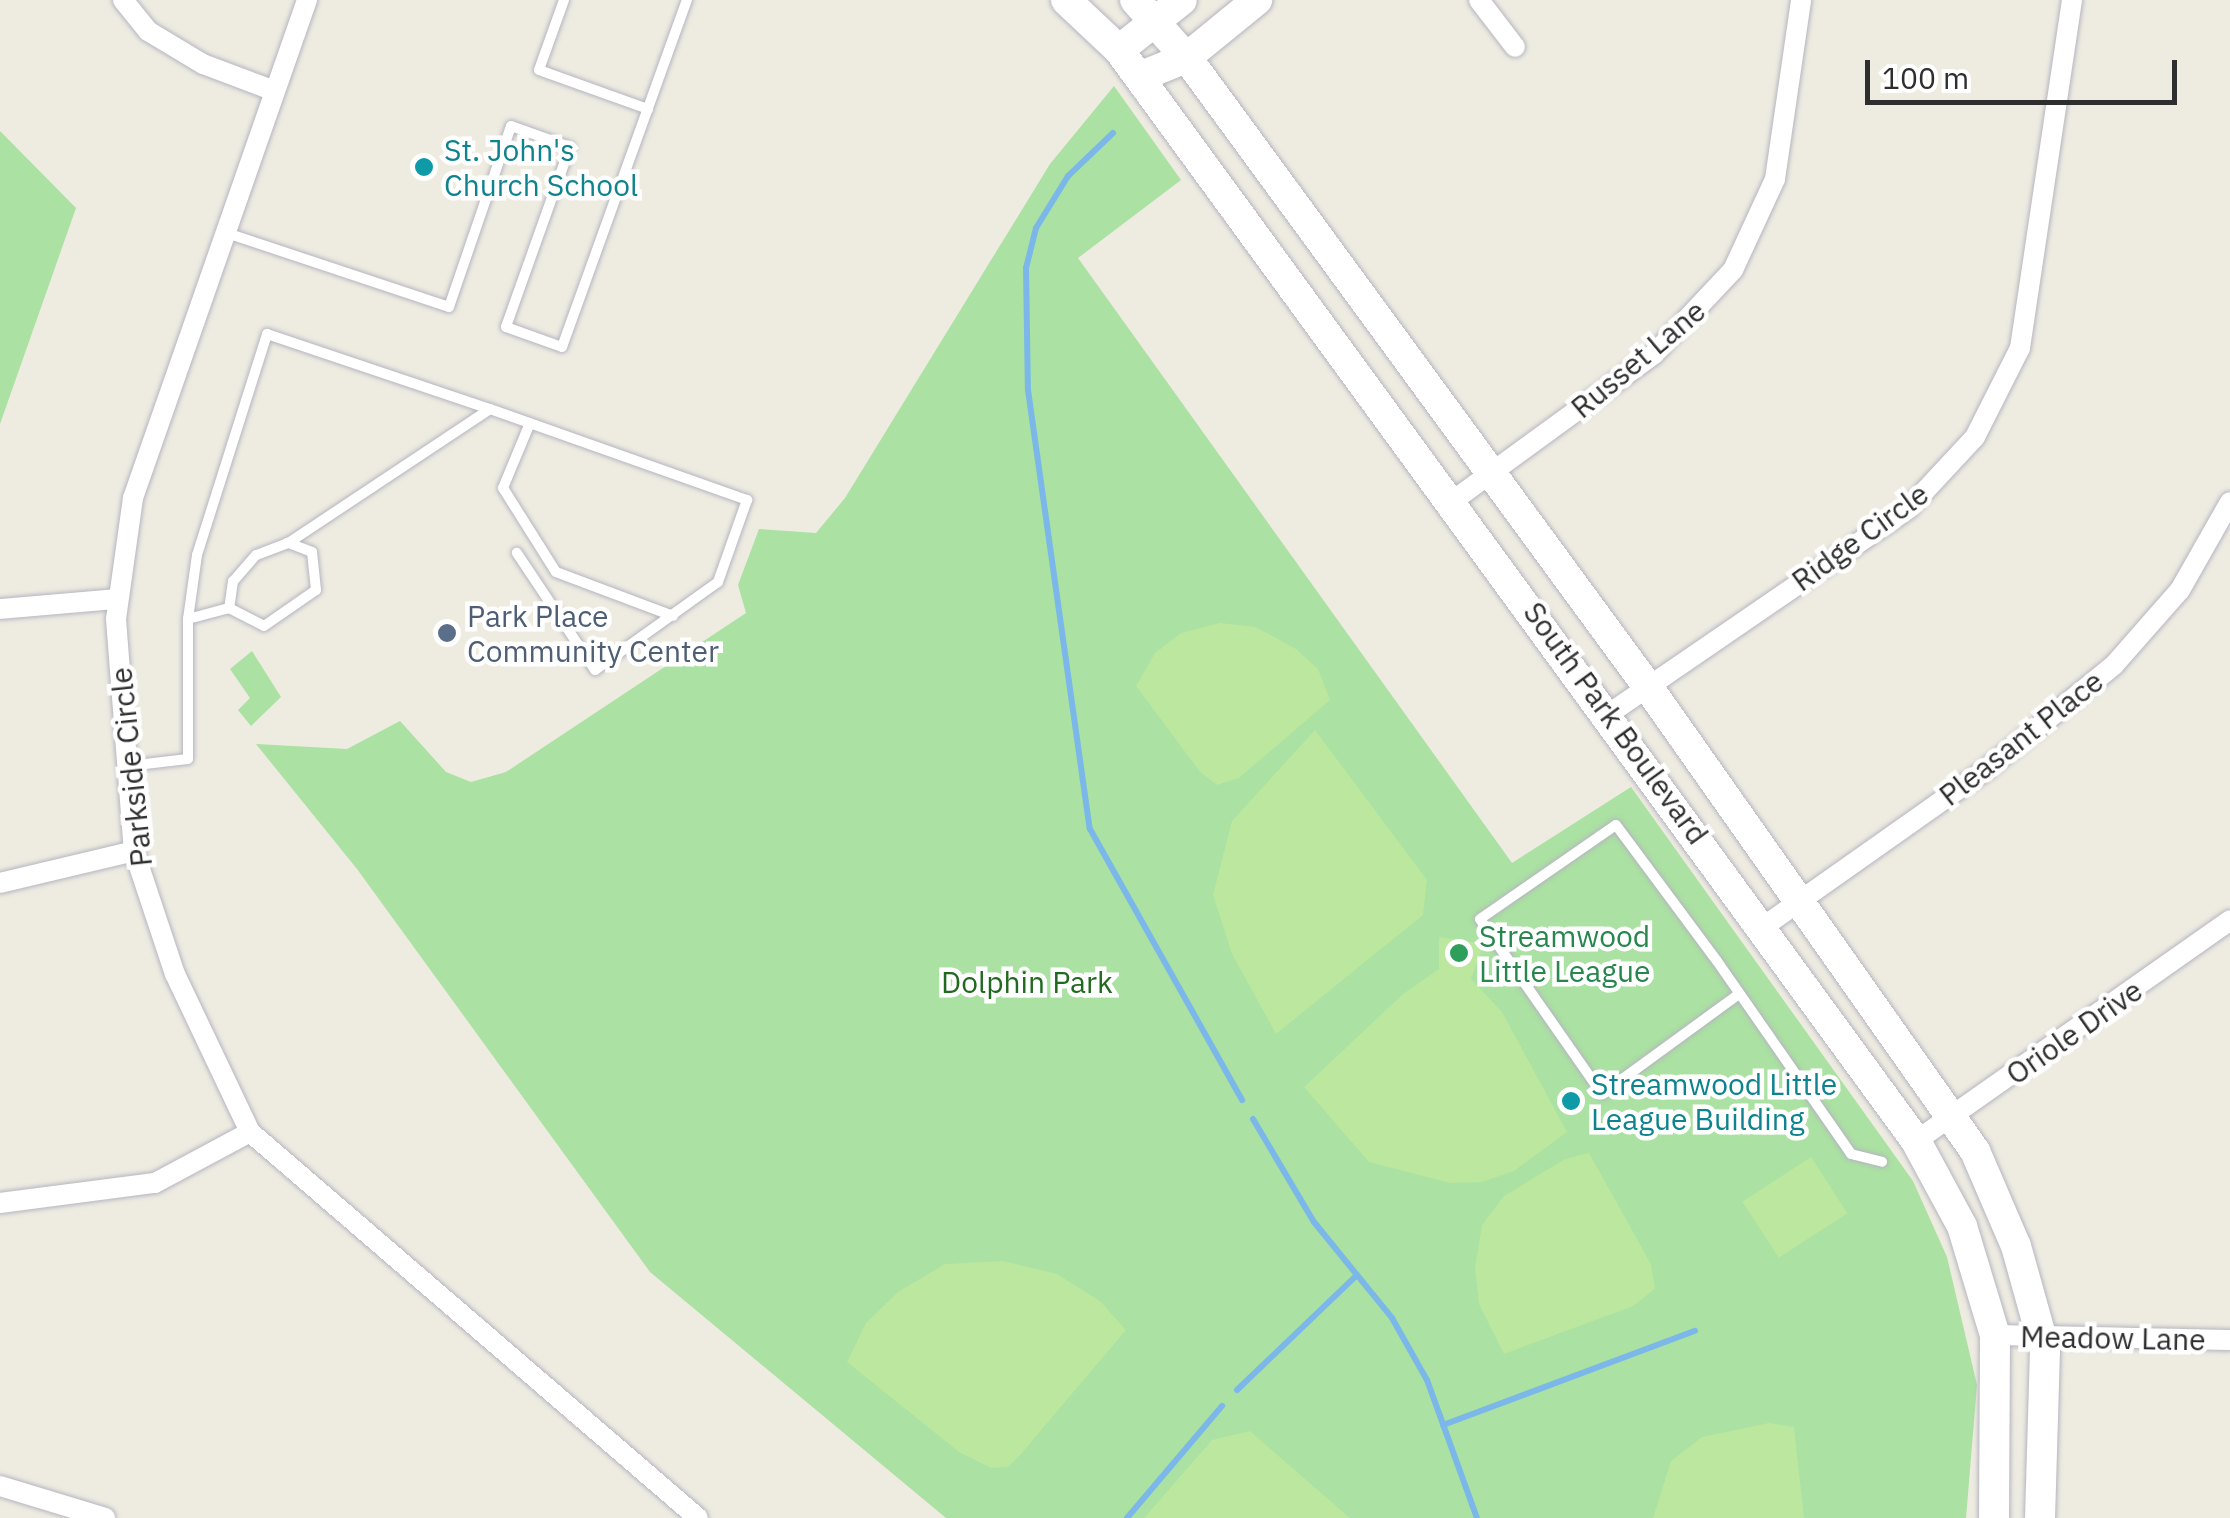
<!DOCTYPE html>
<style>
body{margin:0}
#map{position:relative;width:2230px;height:1518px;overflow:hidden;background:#eeebe1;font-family:"IBM Plex Sans",sans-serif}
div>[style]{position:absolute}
.green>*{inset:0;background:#abe1a2}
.pitch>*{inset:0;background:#bbe79e;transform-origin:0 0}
.stream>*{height:6px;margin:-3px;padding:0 3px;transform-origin:3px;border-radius:3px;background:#7bb8e9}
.roads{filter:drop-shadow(0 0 2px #b5b5c0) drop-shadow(0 0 2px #b5b5c0)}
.lane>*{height:10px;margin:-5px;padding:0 5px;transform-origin:5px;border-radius:5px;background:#fff}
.street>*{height:20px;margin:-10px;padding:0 10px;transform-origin:10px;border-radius:10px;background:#fff}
.secondary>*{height:30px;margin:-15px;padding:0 15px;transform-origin:15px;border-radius:15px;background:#fff}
.dots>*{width:28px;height:28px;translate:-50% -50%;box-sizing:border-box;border:5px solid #fff;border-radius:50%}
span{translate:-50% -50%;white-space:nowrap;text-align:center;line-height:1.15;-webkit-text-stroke:9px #fff;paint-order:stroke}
.culture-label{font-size:30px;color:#0d838f}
.left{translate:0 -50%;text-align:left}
.street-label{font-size:30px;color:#2e2e2e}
.service-label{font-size:30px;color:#4e5e75}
.leisure-label{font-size:30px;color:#27864d}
.park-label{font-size:30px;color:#21691f}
.scale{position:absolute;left:1865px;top:60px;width:312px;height:45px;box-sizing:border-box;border:5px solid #2e2e2e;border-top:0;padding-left:12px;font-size:30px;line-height:35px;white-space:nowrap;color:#2e2e2e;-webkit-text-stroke:8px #fff;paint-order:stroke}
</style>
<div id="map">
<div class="green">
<div style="clip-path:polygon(1114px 86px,1181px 180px,1078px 258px,1512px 863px,1631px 787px,1913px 1181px,1947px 1257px,1977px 1385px,1966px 1518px,946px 1518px,650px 1272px,357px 869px,256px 744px,347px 749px,400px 721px,446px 772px,471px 782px,506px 772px,746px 613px,738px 585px,759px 529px,816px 533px,845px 498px,1050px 164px)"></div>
<div style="clip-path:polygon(0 131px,76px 208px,0 424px)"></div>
<div style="clip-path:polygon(252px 651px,281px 697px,251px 726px,238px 710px,250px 698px,230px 669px)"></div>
</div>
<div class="pitch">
<div style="clip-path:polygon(1220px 623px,1256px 627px,1296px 649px,1318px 669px,1330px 700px,1239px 778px,1217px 785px,1200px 772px,1136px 686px,1155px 653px,1181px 633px)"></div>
<div style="clip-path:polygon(1315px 730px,1427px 880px,1423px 915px,1276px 1034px,1232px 954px,1213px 895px,1232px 821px)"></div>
<div style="clip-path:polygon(1439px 937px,1484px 944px,1471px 979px,1502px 1012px,1567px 1132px,1514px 1171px,1482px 1182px,1450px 1183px,1369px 1162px,1304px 1087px,1403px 994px,1439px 969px)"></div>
<div style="clip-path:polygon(1589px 1153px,1651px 1264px,1655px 1289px,1633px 1306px,1504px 1354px,1479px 1304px,1475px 1268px,1482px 1225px,1504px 1196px,1565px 1159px)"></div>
<div style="left:1811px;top:1157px;width:67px;height:82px;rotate:57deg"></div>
<div style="clip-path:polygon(1003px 1261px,1057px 1274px,1100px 1301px,1126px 1330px,1021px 1454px,1008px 1467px,991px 1468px,959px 1452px,847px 1362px,866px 1323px,898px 1292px,945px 1264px)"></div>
<div style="clip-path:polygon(1769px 1423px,1794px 1427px,1804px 1518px,1653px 1518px,1671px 1461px,1702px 1437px)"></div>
<div style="clip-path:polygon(1250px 1431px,1350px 1518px,1144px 1518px,1212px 1440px)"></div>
</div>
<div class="stream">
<div style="left:1113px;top:133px;width:62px;rotate:136.3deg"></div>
<div style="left:1068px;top:176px;width:61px;rotate:121.6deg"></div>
<div style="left:1036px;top:228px;width:41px;rotate:104deg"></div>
<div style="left:1026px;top:268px;width:122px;rotate:89.1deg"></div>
<div style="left:1028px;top:390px;width:443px;rotate:82deg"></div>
<div style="left:1090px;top:829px;width:311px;rotate:60.7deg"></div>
<div style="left:1253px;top:1119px;width:120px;rotate:59.4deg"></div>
<div style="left:1314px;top:1222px;width:124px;rotate:50.9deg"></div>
<div style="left:1392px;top:1318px;width:71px;rotate:60.6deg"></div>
<div style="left:1427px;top:1380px;width:147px;rotate:70.1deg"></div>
<div style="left:1237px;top:1390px;width:166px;rotate:-43.8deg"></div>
<div style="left:1443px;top:1425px;width:269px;rotate:-20.5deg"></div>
<div style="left:1127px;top:1518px;width:147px;rotate:-49.7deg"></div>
</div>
<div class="roads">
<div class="lane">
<div style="left:564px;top:0;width:74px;rotate:109.7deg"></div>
<div style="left:539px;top:70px;width:116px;rotate:19.7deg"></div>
<div style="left:224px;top:232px;width:237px;rotate:18.4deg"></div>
<div style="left:449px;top:307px;width:191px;rotate:-71.1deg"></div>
<div style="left:511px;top:126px;width:63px;rotate:19.6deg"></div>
<div style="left:570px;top:147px;width:191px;rotate:109.6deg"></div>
<div style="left:506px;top:327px;width:59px;rotate:19.7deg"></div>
<div style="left:562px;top:347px;width:369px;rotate:-70.2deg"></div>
<div style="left:490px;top:409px;width:273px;rotate:19.5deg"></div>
<div style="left:747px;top:500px;width:87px;rotate:109.5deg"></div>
<div style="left:718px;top:582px;width:151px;rotate:144.4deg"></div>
<div style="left:595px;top:670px;width:141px;rotate:-123.7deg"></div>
<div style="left:530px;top:423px;width:70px;rotate:112.6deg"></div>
<div style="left:503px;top:488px;width:99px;rotate:57.8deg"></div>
<div style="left:556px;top:572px;width:125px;rotate:20.6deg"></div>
<div style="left:188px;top:619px;width:65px;rotate:-82deg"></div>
<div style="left:197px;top:555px;width:232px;rotate:-72.4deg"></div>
<div style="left:267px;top:334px;width:235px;rotate:18.6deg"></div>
<div style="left:490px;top:409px;width:242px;rotate:146.4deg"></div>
<div style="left:288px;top:543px;width:34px;rotate:159deg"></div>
<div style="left:256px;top:555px;width:35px;rotate:131deg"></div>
<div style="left:233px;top:581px;width:27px;rotate:98deg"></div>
<div style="left:128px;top:766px;width:60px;rotate:-6.7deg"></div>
<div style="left:188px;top:759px;width:140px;rotate:-90deg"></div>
<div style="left:188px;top:619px;width:42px;rotate:-15deg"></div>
<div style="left:229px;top:608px;width:39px;rotate:27deg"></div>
<div style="left:264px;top:626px;width:63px;rotate:-34.7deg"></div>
<div style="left:316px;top:590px;width:38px;rotate:-96deg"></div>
<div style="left:312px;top:552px;width:26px;rotate:-159deg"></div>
<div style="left:1739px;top:994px;width:170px;rotate:143.9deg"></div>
<div style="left:1602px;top:1094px;width:213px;rotate:-124.9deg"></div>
<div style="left:1480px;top:919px;width:165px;rotate:-34.7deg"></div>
<div style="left:1616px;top:825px;width:169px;rotate:53.4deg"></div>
<div style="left:1717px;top:961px;width:235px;rotate:55.2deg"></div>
<div style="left:1851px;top:1154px;width:32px;rotate:14deg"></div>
</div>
<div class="street">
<div style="left:123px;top:0;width:40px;rotate:51deg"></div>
<div style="left:148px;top:31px;width:64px;rotate:31deg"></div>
<div style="left:203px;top:64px;width:74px;rotate:20.6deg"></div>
<div style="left:307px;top:0;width:528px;rotate:109.26deg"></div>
<div style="left:133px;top:498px;width:122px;rotate:98deg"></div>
<div style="left:116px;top:619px;width:233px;rotate:85.6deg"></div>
<div style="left:134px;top:851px;width:130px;rotate:71.6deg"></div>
<div style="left:175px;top:974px;width:175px;rotate:64.6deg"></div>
<div style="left:250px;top:1132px;width:591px;rotate:40.75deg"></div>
<div style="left:1479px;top:0;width:59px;rotate:52.5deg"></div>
<div style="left:1454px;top:500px;width:248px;rotate:-36.1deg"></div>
<div style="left:1654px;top:354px;width:115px;rotate:-46.8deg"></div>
<div style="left:1733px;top:270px;width:100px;rotate:-65.2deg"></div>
<div style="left:1775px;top:179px;width:181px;rotate:-81.7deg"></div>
<div style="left:0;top:609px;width:117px;rotate:-4.9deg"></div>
<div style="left:1610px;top:713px;width:363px;rotate:-34.4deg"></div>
<div style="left:1909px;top:508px;width:97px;rotate:-47.1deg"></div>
<div style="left:1975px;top:437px;width:100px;rotate:-63.2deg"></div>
<div style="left:2020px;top:348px;width:352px;rotate:-81.5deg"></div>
<div style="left:0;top:883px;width:138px;rotate:-13.4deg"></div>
<div style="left:1763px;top:927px;width:274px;rotate:-35.2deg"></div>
<div style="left:1987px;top:769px;width:164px;rotate:-39.3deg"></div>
<div style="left:2114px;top:665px;width:100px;rotate:-48.7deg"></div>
<div style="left:2180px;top:590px;width:101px;rotate:-60.4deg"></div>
<div style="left:1916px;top:1141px;width:384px;rotate:-35.1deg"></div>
<div style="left:0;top:1203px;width:156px;rotate:-7.4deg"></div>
<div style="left:155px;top:1183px;width:108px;rotate:-28.2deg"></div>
<div style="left:1995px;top:1335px;width:235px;rotate:1.2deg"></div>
<div style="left:0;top:1486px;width:110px;rotate:16.9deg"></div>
</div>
<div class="secondary">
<div style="left:1066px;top:0;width:73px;rotate:43.3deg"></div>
<div style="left:1119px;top:50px;width:1351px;rotate:53.85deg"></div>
<div style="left:1916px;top:1141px;width:97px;rotate:61.6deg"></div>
<div style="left:1962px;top:1226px;width:114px;rotate:73.2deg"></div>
<div style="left:1995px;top:1335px;width:183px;rotate:90.3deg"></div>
<div style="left:1135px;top:0;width:83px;rotate:48.4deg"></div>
<div style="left:1190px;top:62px;width:775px;rotate:53.77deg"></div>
<div style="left:1648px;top:687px;width:568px;rotate:54.83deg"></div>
<div style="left:1975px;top:1151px;width:103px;rotate:66.7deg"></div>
<div style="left:2016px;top:1246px;width:108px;rotate:74.4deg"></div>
<div style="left:2045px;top:1350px;width:168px;rotate:91.7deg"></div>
<div style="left:1119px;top:50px;width:80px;rotate:-38.4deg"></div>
<div style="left:1139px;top:77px;width:51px;rotate:-22deg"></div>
<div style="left:1186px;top:58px;width:92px;rotate:-39.2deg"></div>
</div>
</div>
<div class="dots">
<div style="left:424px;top:167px;background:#0f9aa8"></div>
<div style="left:447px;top:633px;background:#5c6f8a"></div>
<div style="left:1459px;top:953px;background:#2e9e5b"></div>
<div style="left:1571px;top:1101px;background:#0f9aa8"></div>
</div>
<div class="culture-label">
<span class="left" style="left:444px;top:167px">St. John's<br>Church School</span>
<span class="left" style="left:1591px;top:1101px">Streamwood Little<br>League Building</span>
</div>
<div class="street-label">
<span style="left:1638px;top:359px;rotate:-40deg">Russet Lane</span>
<span style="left:1860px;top:537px;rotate:-36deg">Ridge Circle</span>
<span style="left:1616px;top:723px;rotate:54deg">South Park Boulevard</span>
<span style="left:2021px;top:738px;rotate:-38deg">Pleasant Place</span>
<span style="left:131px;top:767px;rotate:-96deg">Parkside Circle</span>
<span style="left:2074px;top:1032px;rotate:-35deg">Oriole Drive</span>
<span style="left:2113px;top:1338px;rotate:1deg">Meadow Lane</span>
</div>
<div class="service-label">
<span class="left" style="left:467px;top:633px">Park Place<br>Community Center</span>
</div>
<div class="leisure-label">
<span class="left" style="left:1479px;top:953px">Streamwood<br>Little League</span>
</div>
<div class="park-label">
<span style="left:1027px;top:982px">Dolphin Park</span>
</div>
<div class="scale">100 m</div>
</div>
